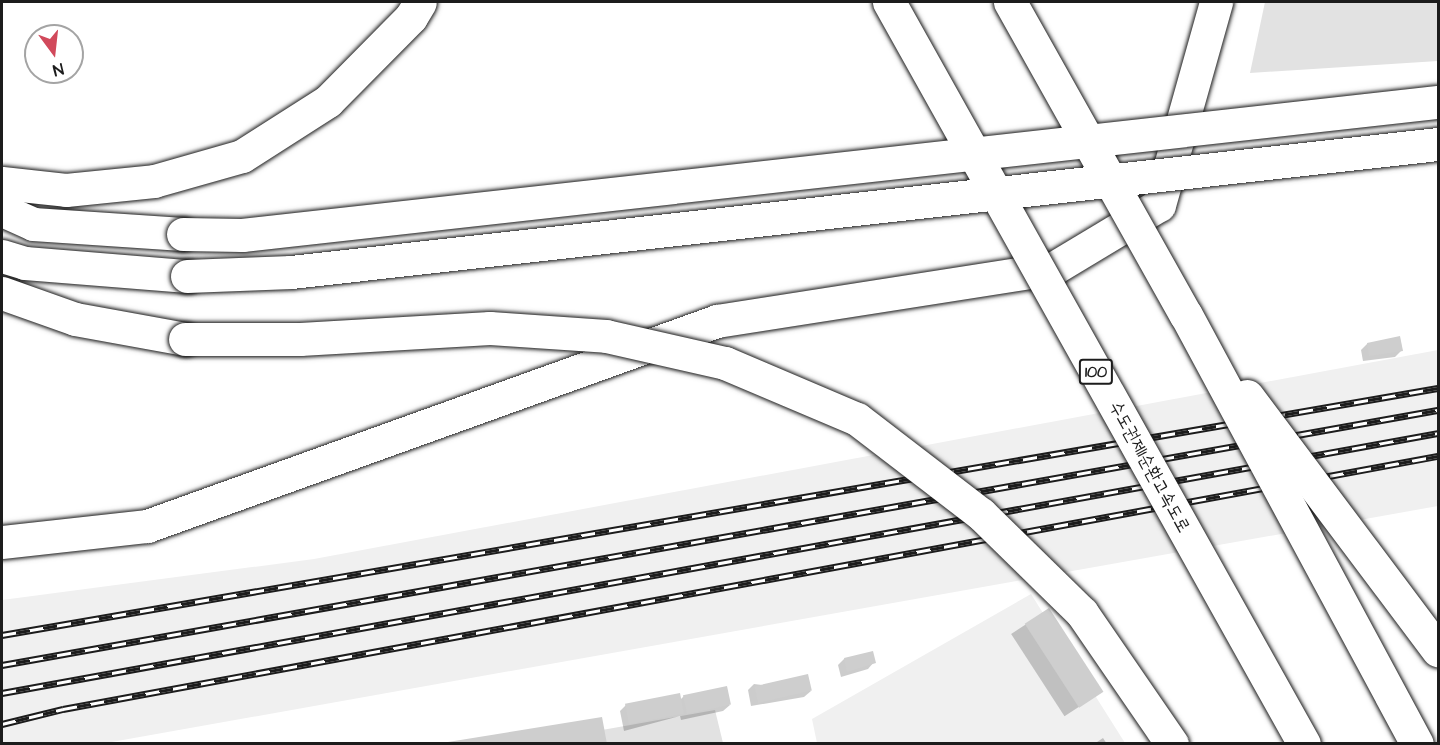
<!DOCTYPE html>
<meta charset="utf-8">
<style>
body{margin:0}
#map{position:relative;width:1440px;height:745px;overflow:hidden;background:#fff;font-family:"Architects Daughter","Poor Story",sans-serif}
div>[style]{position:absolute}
.built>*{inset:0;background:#f0f0f0}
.green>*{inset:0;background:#e2e2e2}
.shadow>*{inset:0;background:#0003;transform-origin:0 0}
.building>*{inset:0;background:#cecece;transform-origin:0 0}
.roads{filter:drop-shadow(0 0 2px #1c1c1c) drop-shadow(0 0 2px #1c1c1c)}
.minor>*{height:33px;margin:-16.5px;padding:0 16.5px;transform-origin:16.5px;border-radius:16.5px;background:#fff}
.motorway>*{height:33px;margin:-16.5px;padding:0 16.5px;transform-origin:16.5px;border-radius:16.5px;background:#fff}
.rail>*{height:7px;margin-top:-3.5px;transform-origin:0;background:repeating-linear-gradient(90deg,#fff 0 14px,#1c1c1c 0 28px);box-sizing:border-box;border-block:2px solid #1c1c1c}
.bridges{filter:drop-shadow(0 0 2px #1c1c1c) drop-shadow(0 0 2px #1c1c1c)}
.motorway-bridge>*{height:33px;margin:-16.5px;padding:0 16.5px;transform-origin:16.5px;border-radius:16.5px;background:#fff}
span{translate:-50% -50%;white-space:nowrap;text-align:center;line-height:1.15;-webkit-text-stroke:4.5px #fff;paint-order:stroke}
.shield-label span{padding:2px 4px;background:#fff;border:2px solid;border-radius:4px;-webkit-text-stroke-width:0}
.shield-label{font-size:16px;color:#1c1c1c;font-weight:700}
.street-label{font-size:18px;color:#1c1c1c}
.frame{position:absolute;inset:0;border:3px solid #1c1c1c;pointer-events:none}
.north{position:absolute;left:24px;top:24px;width:60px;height:60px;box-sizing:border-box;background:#fff;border:2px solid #a4a4a4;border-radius:50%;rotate:165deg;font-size:16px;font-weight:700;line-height:24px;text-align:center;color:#1c1c1c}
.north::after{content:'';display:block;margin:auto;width:21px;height:27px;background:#d1495b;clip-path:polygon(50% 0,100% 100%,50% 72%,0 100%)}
</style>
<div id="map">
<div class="built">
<div style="clip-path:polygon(1438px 350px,1438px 506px,106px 743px,2px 743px,2px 600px,314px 559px)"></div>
<div style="clip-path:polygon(1031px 594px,1125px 743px,817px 743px,812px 719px)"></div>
</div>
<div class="green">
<div style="clip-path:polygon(1265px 2px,1438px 2px,1438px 61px,1250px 73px)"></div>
<div style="clip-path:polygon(715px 710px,723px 743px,523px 744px)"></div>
</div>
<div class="shadow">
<div style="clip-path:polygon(1367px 344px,1401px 351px,1395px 357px,1363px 361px,1361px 350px)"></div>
<div style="left:1048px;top:610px;width:98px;height:44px;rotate:57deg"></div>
<div style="clip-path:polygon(844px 659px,874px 662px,868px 669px,841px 677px,838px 665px)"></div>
<div style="clip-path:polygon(754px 684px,811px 691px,804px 697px,751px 706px,748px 690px)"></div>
<div style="clip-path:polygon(684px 696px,730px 705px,723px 711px,681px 720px,680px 716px,624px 731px,620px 711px,626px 705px,680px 700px)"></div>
<div style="clip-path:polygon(1103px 738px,1107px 744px,1094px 744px)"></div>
</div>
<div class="building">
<div style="clip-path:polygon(1400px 336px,1403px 351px,1369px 356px,1367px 343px)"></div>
<div style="left:1049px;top:608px;width:100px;height:29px;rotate:57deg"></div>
<div style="clip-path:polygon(873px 651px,876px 663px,847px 672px,844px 658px)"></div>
<div style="left:808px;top:674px;width:17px;height:55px;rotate:77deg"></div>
<div style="left:727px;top:686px;width:19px;height:45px;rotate:78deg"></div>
<div style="left:680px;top:693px;width:21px;height:56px;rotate:79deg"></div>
<div style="clip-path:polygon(602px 717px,607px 744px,448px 744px,448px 742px)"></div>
</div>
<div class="roads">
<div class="minor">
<div style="left:2px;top:542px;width:146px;rotate:-6.3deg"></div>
<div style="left:147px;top:526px;width:606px;rotate:-19.78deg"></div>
<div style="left:717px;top:321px;width:341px;rotate:-8.9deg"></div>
<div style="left:1054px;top:268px;width:122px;rotate:-31deg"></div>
<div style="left:1159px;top:205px;width:211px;rotate:-74.3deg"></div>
</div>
<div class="motorway">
<div style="left:2px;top:183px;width:64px;rotate:6.2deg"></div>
<div style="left:66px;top:190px;width:88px;rotate:-5.8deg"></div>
<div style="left:154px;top:181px;width:91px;rotate:-15.9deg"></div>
<div style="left:242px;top:156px;width:102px;rotate:-32.6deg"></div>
<div style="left:328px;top:101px;width:118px;rotate:-45.3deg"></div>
<div style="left:411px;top:17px;width:17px;rotate:-59deg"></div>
<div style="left:2px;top:210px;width:34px;rotate:24deg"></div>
<div style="left:33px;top:224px;width:150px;rotate:3.8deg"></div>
<div style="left:2px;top:256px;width:24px;rotate:17deg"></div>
<div style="left:25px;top:263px;width:163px;rotate:4.6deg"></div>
<div style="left:2px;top:293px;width:77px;rotate:19.6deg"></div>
<div style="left:75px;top:319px;width:112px;rotate:10.3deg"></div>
</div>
</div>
<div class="rail">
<div style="left:2px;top:635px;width:1457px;rotate:-9.76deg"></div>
<div style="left:2px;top:665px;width:1458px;rotate:-10.07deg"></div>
<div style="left:2px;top:693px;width:1459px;rotate:-10.26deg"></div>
<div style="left:2px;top:724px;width:63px;rotate:-13.8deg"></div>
<div style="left:63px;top:709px;width:1398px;rotate:-10.43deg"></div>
</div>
<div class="bridges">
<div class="motorway-bridge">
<div style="left:889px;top:2px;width:850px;rotate:60.78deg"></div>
<div style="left:1010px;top:2px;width:359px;rotate:60.7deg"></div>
<div style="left:1186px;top:315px;width:487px;rotate:61.7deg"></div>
<div style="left:183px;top:234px;width:59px;rotate:1deg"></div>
<div style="left:242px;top:235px;width:1203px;rotate:-6.35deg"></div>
<div style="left:187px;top:276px;width:104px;rotate:-2.2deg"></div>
<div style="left:291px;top:272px;width:1154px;rotate:-6.37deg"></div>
<div style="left:185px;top:339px;width:115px"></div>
<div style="left:300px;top:339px;width:190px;rotate:-3.3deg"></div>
<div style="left:490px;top:328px;width:116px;rotate:3.9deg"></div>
<div style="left:606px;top:336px;width:122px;rotate:12.8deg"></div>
<div style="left:725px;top:363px;width:143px;rotate:23deg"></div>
<div style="left:857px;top:419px;width:156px;rotate:37.5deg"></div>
<div style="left:981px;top:514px;width:141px;rotate:44.4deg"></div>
<div style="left:1082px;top:613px;width:159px;rotate:55.5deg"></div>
<div style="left:1247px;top:396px;width:318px;rotate:53.1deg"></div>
</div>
</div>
<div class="shield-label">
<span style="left:1096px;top:372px">100</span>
</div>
<div class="street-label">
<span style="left:1149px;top:467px;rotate:61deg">수도권제1순환고속도로</span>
</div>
<div class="frame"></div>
<div class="north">N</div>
</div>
